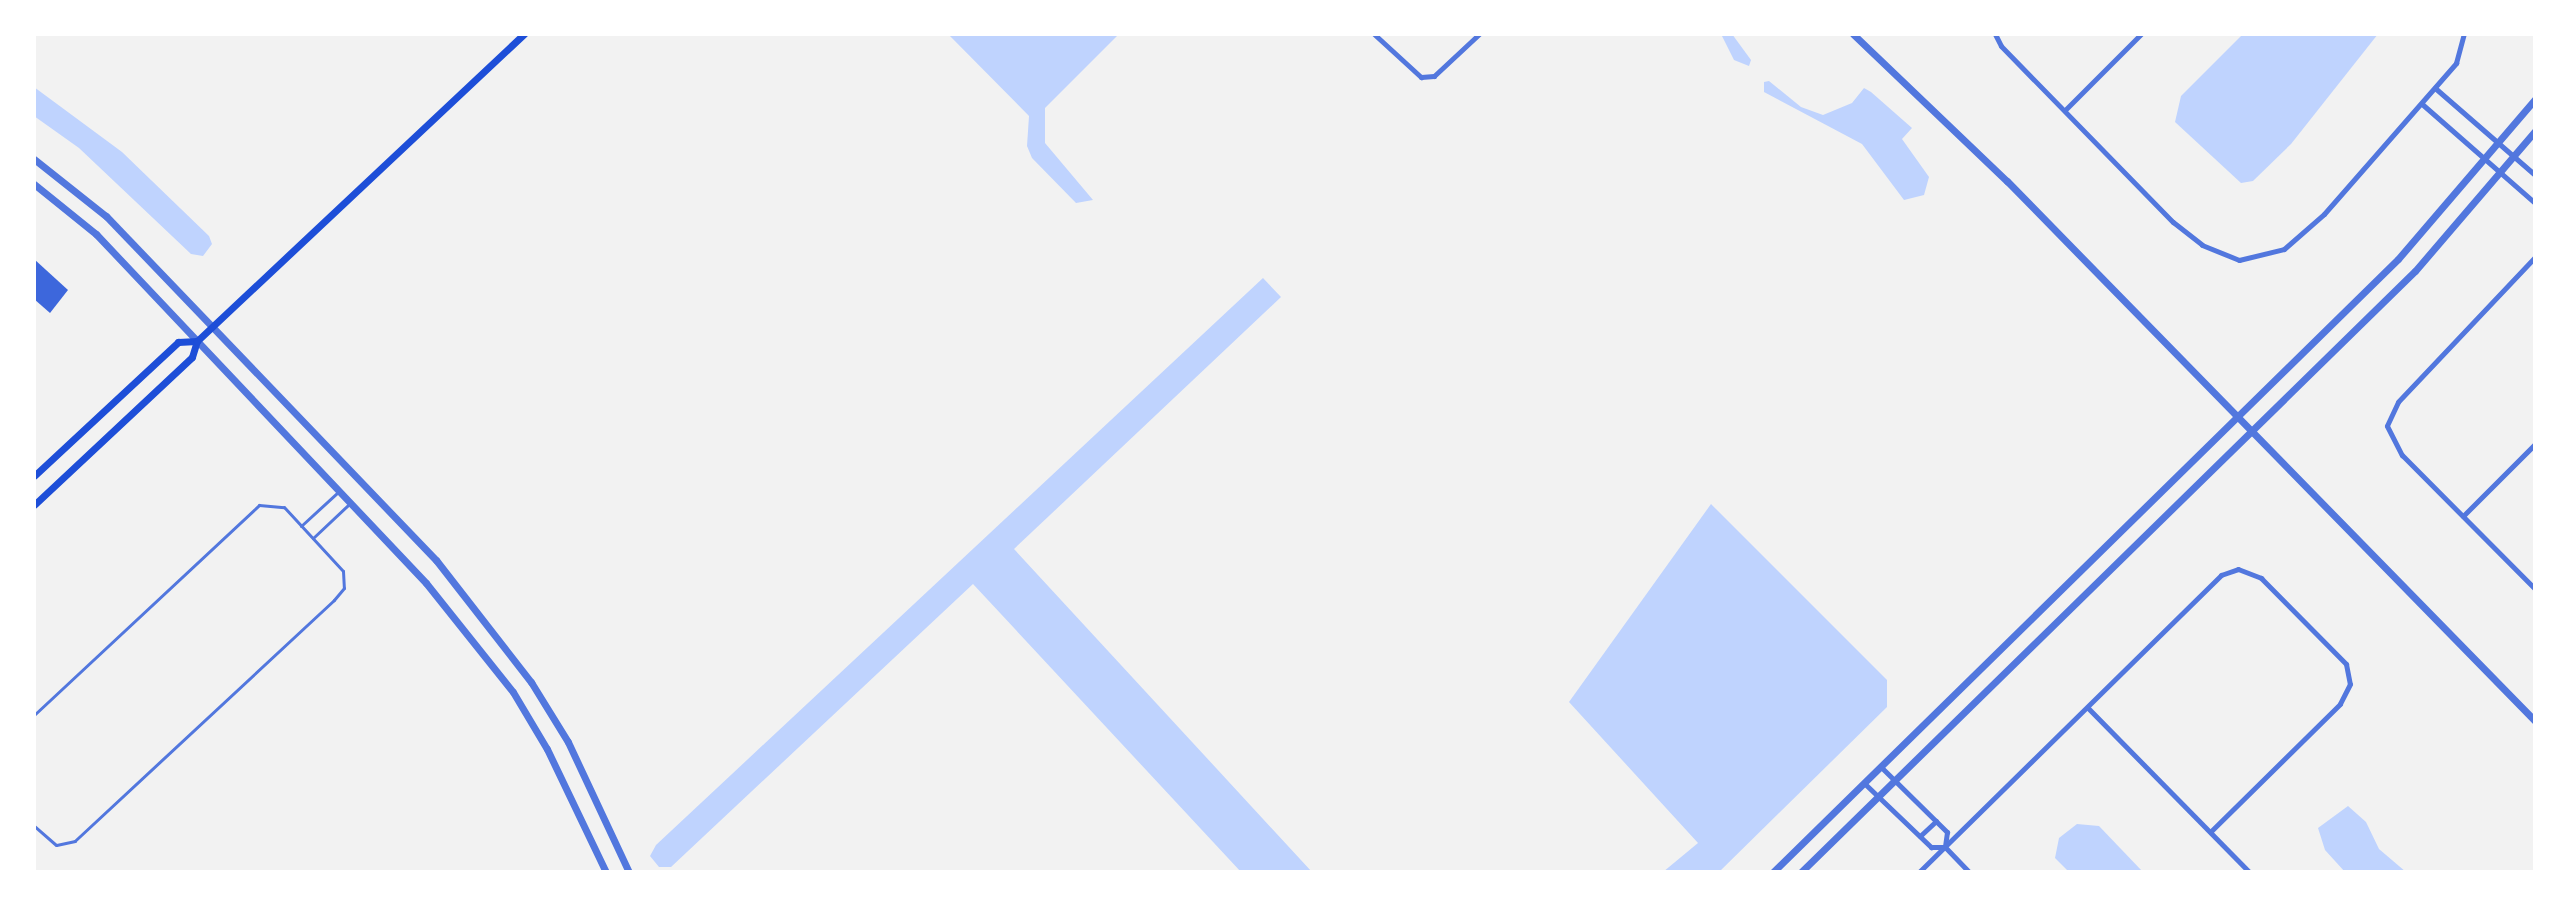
<!DOCTYPE html>
<style>
body{margin:0}
#map{position:relative;width:2569px;height:906px;overflow:hidden;background:#f2f2f2;font-family:"Archivo Narrow",sans-serif}
div>[style]{position:absolute}
.water>*{inset:0;background:#bfd3fe}
.building>*{inset:0;background:#3d67dc}
.service>*{height:3px;margin:-1.5px;padding:0 1.5px;transform-origin:1.5px;border-radius:1.5px;background:#5277de}
.minor>*{height:5px;margin:-2.5px;padding:0 2.5px;transform-origin:2.5px;border-radius:2.5px;background:#5277de}
.tertiary>*{height:7px;margin:-3.5px;padding:0 3.5px;transform-origin:3.5px;border-radius:3.5px;background:#5277de}
.secondary>*{height:7px;margin:-3.5px;padding:0 3.5px;transform-origin:3.5px;border-radius:3.5px;background:#1d4ed8}
span{translate:-50% -50%;white-space:nowrap;text-align:center;line-height:1.15;-webkit-text-stroke:7px #fff;paint-order:stroke}
.frame{position:absolute;inset:0;border:36px solid #fff;pointer-events:none}
</style>
<div id="map">
<div class="water">
<div style="clip-path:polygon(948px 34px,1119px 34px,1045px 108px,1045px 143px,1093px 200px,1076px 203px,1032px 158px,1027px 146px,1029px 116px)"></div>
<div style="clip-path:polygon(1721px 34px,1732px 34px,1751px 60px,1749px 66px,1734px 60px)"></div>
<div style="clip-path:polygon(2243px 34px,2378px 34px,2291px 144px,2253px 181px,2241px 183px,2175px 122px,2181px 96px)"></div>
<div style="clip-path:polygon(1769px 81px,1801px 107px,1823px 115px,1852px 103px,1864px 88px,1871px 92px,1912px 128px,1902px 139px,1929px 177px,1924px 195px,1904px 200px,1862px 144px,1764px 92px,1764px 82px)"></div>
<div style="clip-path:polygon(34px 87px,122px 152px,209px 236px,212px 244px,203px 256px,191px 254px,79px 148px,34px 116px)"></div>
<div style="clip-path:polygon(1263px 278px,1281px 297px,1014px 549px,1312px 872px,1241px 872px,973px 584px,671px 867px,659px 867px,650px 856px,656px 845px)"></div>
<div style="clip-path:polygon(1711px 504px,1887px 680px,1887px 707px,1719px 872px,1663px 872px,1698px 843px,1569px 702px)"></div>
<div style="clip-path:polygon(2348px 806px,2366px 822px,2379px 849px,2406px 872px,2345px 872px,2325px 850px,2318px 828px)"></div>
<div style="clip-path:polygon(2077px 824px,2099px 826px,2143px 872px,2069px 872px,2055px 858px,2059px 838px)"></div>
</div>
<div class="building">
<div style="clip-path:polygon(34px 259px,68px 290px,50px 313px,34px 299px)"></div>
</div>
<div class="service">
<div style="left:301px;top:526px;width:52px;rotate:-42.6deg"></div>
<div style="left:313px;top:538px;width:48px;rotate:-43.3deg"></div>
<div style="left:34px;top:715px;width:308px;rotate:-43deg"></div>
<div style="left:259px;top:505px;width:25px;rotate:5deg"></div>
<div style="left:284px;top:507px;width:87px;rotate:47.3deg"></div>
<div style="left:343px;top:571px;width:17px;rotate:87deg"></div>
<div style="left:344px;top:588px;width:16px;rotate:130deg"></div>
<div style="left:334px;top:600px;width:354px;rotate:137.1deg"></div>
<div style="left:75px;top:841px;width:19px;rotate:168deg"></div>
<div style="left:56px;top:845px;width:29px;rotate:-139deg"></div>
</div>
<div class="minor">
<div style="left:1374px;top:34px;width:64px;rotate:42.5deg"></div>
<div style="left:1421px;top:77px;width:13px;rotate:-4deg"></div>
<div style="left:1434px;top:76px;width:62px;rotate:-43deg"></div>
<div style="left:1995px;top:34px;width:13px;rotate:63deg"></div>
<div style="left:2001px;top:46px;width:246px;rotate:45.7deg"></div>
<div style="left:2173px;top:222px;width:37px;rotate:38deg"></div>
<div style="left:2202px;top:245px;width:40px;rotate:22deg"></div>
<div style="left:2239px;top:260px;width:46px;rotate:-13.7deg"></div>
<div style="left:2284px;top:249px;width:53px;rotate:-41.2deg"></div>
<div style="left:2324px;top:214px;width:201px;rotate:-48.8deg"></div>
<div style="left:2456px;top:63px;width:30px;rotate:-75deg"></div>
<div style="left:2435px;top:88px;width:133px;rotate:41deg"></div>
<div style="left:2422px;top:104px;width:150px;rotate:41.2deg"></div>
<div style="left:2066px;top:109px;width:106px;rotate:-45deg"></div>
<div style="left:2535px;top:257px;width:199px;rotate:133.4deg"></div>
<div style="left:2398px;top:402px;width:26px;rotate:115deg"></div>
<div style="left:2387px;top:426px;width:33px;rotate:63deg"></div>
<div style="left:2402px;top:455px;width:189px;rotate:45.2deg"></div>
<div style="left:2463px;top:516px;width:102px;rotate:-45deg"></div>
<div style="left:2088px;top:708px;width:230px;rotate:45.5deg"></div>
<div style="left:1881px;top:767px;width:93px;rotate:44.6deg"></div>
<div style="left:1947px;top:832px;width:14px;rotate:98deg"></div>
<div style="left:1864px;top:783px;width:93px;rotate:43.7deg"></div>
<div style="left:1931px;top:847px;width:14px"></div>
<div style="left:1945px;top:847px;width:35px;rotate:46deg"></div>
<div style="left:1920px;top:836px;width:22px;rotate:-43deg"></div>
<div style="left:1919px;top:872px;width:424px;rotate:-44.5deg"></div>
<div style="left:2221px;top:575px;width:18px;rotate:-19deg"></div>
<div style="left:2238px;top:569px;width:25px;rotate:21deg"></div>
<div style="left:2261px;top:578px;width:121px;rotate:45.3deg"></div>
<div style="left:2346px;top:664px;width:20px;rotate:79deg"></div>
<div style="left:2350px;top:684px;width:22px;rotate:117deg"></div>
<div style="left:2340px;top:704px;width:182px;rotate:135.4deg"></div>
</div>
<div class="tertiary">
<div style="left:1853px;top:34px;width:213px;rotate:43.7deg"></div>
<div style="left:2007px;top:181px;width:755px;rotate:45.64deg"></div>
<div style="left:34px;top:159px;width:92px;rotate:38.4deg"></div>
<div style="left:106px;top:216px;width:477px;rotate:46.2deg"></div>
<div style="left:436px;top:560px;width:155px;rotate:52.1deg"></div>
<div style="left:531px;top:682px;width:70px;rotate:58.3deg"></div>
<div style="left:568px;top:742px;width:144px;rotate:64.9deg"></div>
<div style="left:34px;top:184px;width:80px;rotate:38.9deg"></div>
<div style="left:96px;top:234px;width:480px;rotate:46.6deg"></div>
<div style="left:426px;top:583px;width:139px;rotate:51.4deg"></div>
<div style="left:513px;top:692px;width:66px;rotate:59.2deg"></div>
<div style="left:547px;top:749px;width:136px;rotate:64.4deg"></div>
<div style="left:1773px;top:872px;width:875px;rotate:-44.44deg"></div>
<div style="left:2398px;top:259px;width:211px;rotate:-49.4deg"></div>
<div style="left:1801px;top:872px;width:859px;rotate:-44.39deg"></div>
<div style="left:2415px;top:271px;width:184px;rotate:-49.4deg"></div>
</div>
<div class="secondary">
<div style="left:34px;top:476px;width:197px;rotate:-42.9deg"></div>
<div style="left:178px;top:342px;width:19px;rotate:-3deg"></div>
<div style="left:34px;top:505px;width:216px;rotate:-43.1deg"></div>
<div style="left:192px;top:357px;width:17px;rotate:-73deg"></div>
<div style="left:197px;top:341px;width:449px;rotate:-43.2deg"></div>
</div>
<div class="frame"></div>
</div>
